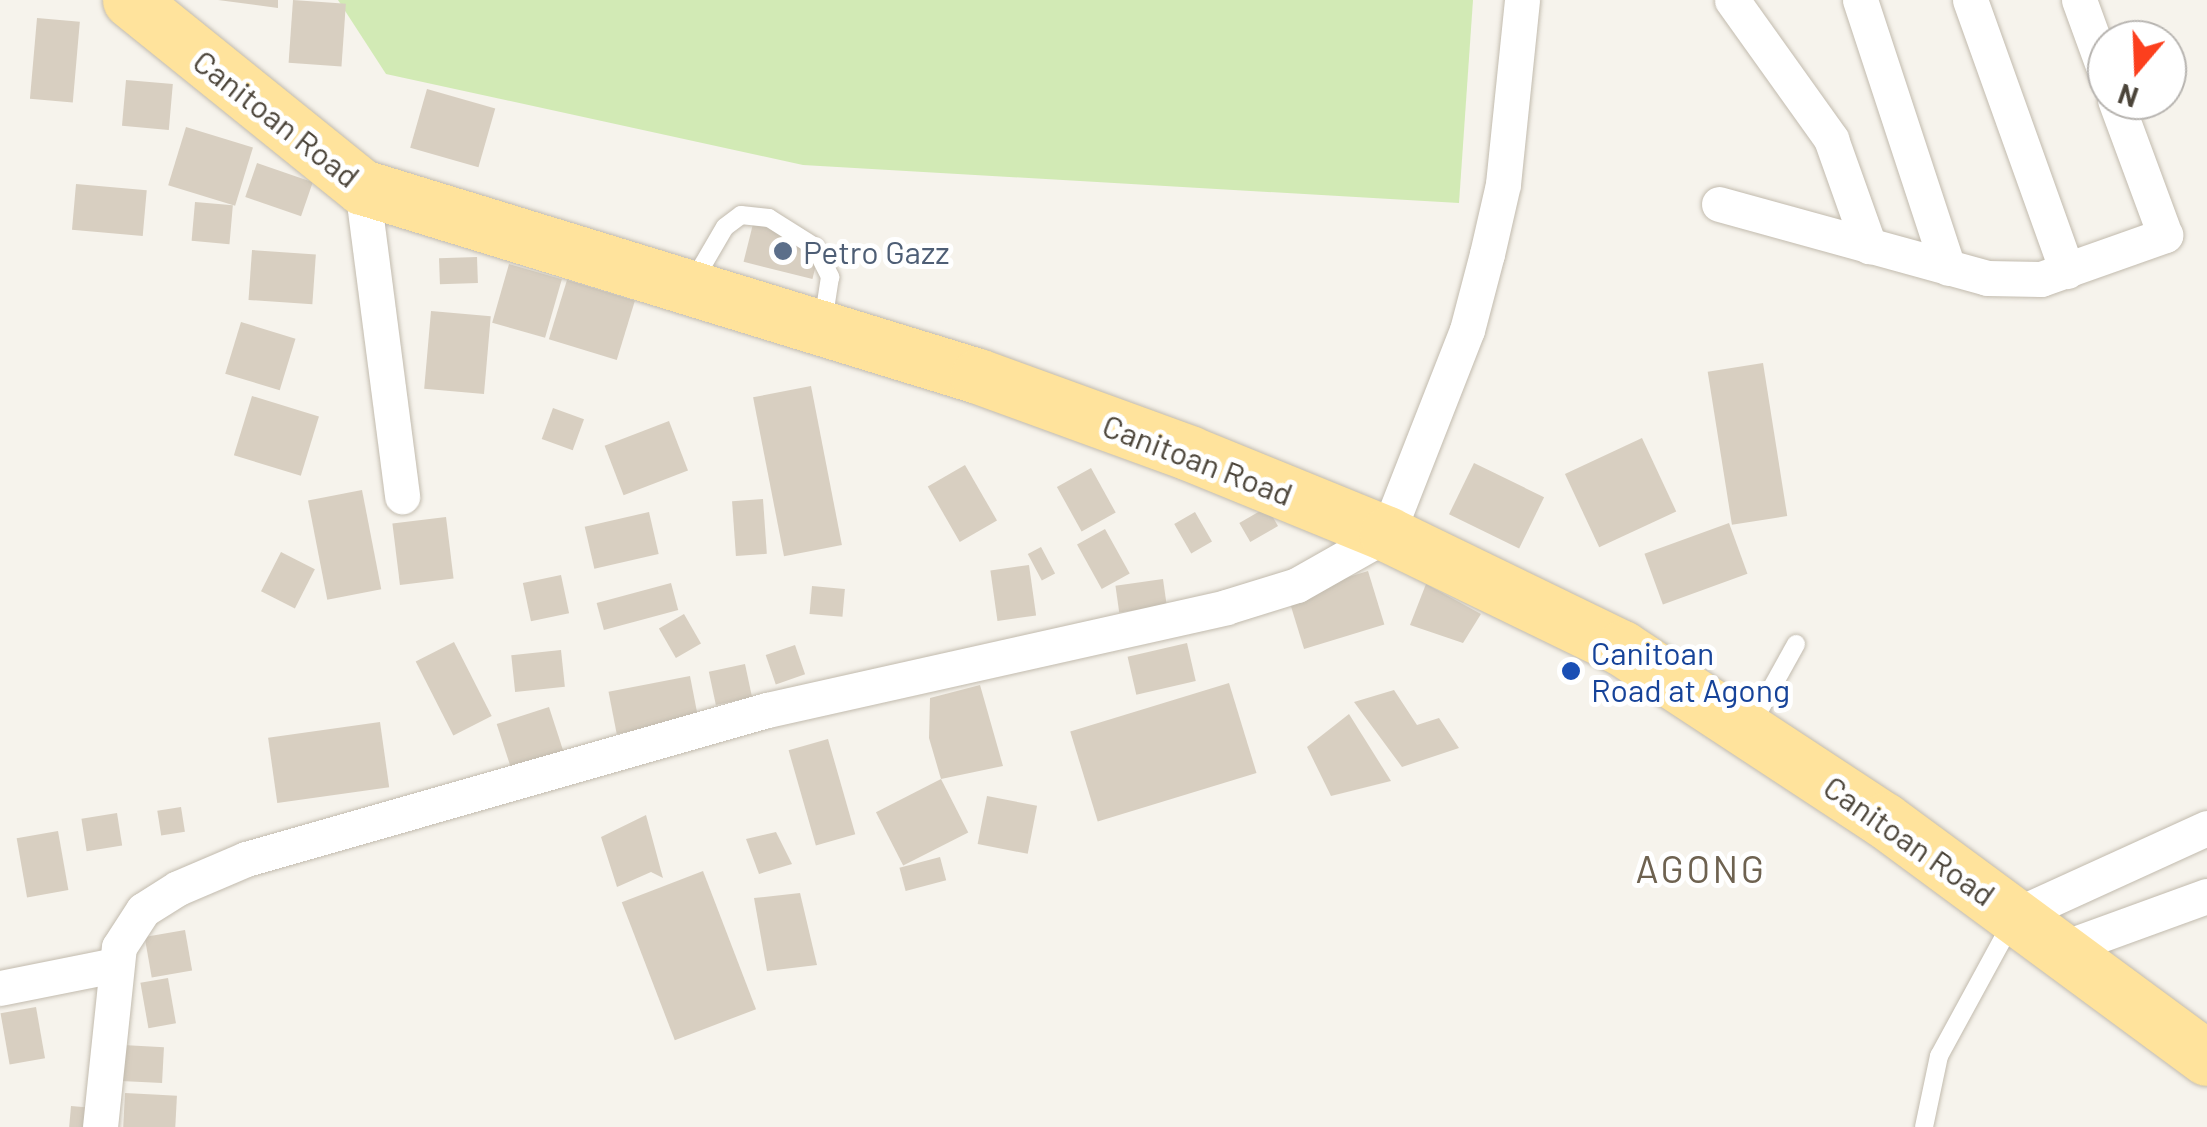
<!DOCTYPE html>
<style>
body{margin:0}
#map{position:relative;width:2207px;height:1127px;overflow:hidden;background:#f6f3ec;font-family:Barlow,sans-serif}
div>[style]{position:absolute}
.green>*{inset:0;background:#d2eab5}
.building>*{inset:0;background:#d8cfc1;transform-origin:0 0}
.roads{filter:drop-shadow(0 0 2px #c2bbae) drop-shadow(0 0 2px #c2bbae)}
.lane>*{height:18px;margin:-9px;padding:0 9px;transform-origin:9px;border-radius:9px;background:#fff}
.street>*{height:35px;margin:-17.5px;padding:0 17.5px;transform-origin:17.5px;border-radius:17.5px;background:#fff}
.primary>*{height:55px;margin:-27.5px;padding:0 27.5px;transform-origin:27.5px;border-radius:27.5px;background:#ffe39c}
.dots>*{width:28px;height:28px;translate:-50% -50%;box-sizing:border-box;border:5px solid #fff;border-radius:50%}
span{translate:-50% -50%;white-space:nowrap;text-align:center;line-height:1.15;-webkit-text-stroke:10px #fff;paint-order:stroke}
.street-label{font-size:32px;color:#4b4439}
.service-label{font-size:32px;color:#4e5e75}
.left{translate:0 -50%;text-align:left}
.transit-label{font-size:32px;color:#164399}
.quarter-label{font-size:38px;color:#6e6250;letter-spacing:2.5px}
.north{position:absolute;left:2087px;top:20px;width:100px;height:100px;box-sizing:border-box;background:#fff;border:2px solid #b7b4b0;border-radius:50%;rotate:199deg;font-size:28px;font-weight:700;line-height:40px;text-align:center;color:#4b4439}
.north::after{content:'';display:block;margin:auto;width:35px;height:45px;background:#fc3f1d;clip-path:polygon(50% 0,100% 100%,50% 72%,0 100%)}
</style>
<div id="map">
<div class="green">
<div style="clip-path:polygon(338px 0,1473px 0,1459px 203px,803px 165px,386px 74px)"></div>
</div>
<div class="building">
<div style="clip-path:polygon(218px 0,278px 0,278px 8px)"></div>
<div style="left:293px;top:0;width:53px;height:63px;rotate:4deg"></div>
<div style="left:37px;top:18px;width:43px;height:81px;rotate:5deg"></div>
<div style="left:126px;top:80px;width:47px;height:46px;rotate:5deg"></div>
<div style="left:427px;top:89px;width:71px;height:61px;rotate:16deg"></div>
<div style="left:186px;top:127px;width:70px;height:61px;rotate:17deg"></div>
<div style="left:257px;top:163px;width:59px;height:36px;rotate:19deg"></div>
<div style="left:76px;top:184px;width:71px;height:46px;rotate:5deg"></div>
<div style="left:195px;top:202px;width:38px;height:39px;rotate:5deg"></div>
<div style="left:753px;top:224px;width:71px;height:39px;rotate:14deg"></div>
<div style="left:252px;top:250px;width:64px;height:50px;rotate:4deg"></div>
<div style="left:477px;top:257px;width:26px;height:38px;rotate:88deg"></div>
<div style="left:509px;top:264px;width:55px;height:61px;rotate:16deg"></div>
<div style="left:567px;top:280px;width:71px;height:62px;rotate:17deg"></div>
<div style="left:431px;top:311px;width:60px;height:78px;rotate:5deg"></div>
<div style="left:241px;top:322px;width:57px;height:54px;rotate:17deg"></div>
<div style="left:1763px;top:363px;width:155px;height:56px;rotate:81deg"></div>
<div style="left:811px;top:386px;width:162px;height:59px;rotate:79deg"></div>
<div style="left:252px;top:396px;width:70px;height:62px;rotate:17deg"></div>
<div style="left:553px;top:408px;width:33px;height:33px;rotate:20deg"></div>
<div style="left:669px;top:421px;width:53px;height:69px;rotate:69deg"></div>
<div style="left:1642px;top:438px;width:81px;height:85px;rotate:65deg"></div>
<div style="left:1474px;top:463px;width:78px;height:57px;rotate:26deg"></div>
<div style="left:965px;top:465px;width:64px;height:43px;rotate:60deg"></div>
<div style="left:1091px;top:468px;width:51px;height:39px;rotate:61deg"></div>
<div style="left:362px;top:490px;width:101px;height:55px;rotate:79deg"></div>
<div style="left:763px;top:499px;width:55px;height:31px;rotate:86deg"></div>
<div style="left:1267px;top:507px;width:22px;height:32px;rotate:60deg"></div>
<div style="left:649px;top:512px;width:43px;height:66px;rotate:77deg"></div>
<div style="left:1195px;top:512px;width:34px;height:24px;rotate:60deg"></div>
<div style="left:446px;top:517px;width:62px;height:54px;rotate:83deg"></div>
<div style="left:1729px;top:523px;width:54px;height:90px;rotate:70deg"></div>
<div style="left:1105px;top:529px;width:51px;height:32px;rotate:61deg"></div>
<div style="left:1041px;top:547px;width:30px;height:15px;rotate:62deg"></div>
<div style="left:281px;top:552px;width:38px;height:44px;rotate:27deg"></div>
<div style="left:1029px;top:565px;width:51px;height:39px;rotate:82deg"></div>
<div style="left:1368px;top:571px;width:56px;height:84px;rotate:73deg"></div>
<div style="left:561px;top:575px;width:39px;height:39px;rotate:78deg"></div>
<div style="left:1163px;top:579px;width:27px;height:48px;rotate:82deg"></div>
<div style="left:671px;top:583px;width:28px;height:77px;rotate:75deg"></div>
<div style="clip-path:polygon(1426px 584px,1481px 614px,1463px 643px,1410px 625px)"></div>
<div style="left:812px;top:586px;width:33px;height:28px;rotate:5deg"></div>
<div style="left:684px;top:614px;width:34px;height:29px;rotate:60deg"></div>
<div style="left:454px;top:642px;width:83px;height:43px;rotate:63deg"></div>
<div style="left:1187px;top:643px;width:39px;height:61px;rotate:77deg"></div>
<div style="left:795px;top:645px;width:31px;height:31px;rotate:71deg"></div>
<div style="left:561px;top:650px;width:37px;height:50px;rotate:84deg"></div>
<div style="left:745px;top:664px;width:34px;height:37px;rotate:78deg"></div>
<div style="left:690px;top:676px;width:43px;height:83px;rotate:79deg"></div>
<div style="left:1229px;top:683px;width:94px;height:166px;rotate:73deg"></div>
<div style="clip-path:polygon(980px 685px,1003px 766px,941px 779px,929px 738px,930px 698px)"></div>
<div style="clip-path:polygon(1394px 690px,1417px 725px,1439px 718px,1459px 748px,1402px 767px,1354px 702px)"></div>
<div style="left:549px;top:707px;width:47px;height:55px;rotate:72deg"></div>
<div style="clip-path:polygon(1349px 714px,1391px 781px,1331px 796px,1307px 747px)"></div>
<div style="left:380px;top:722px;width:66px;height:113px;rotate:82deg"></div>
<div style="left:828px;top:739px;width:99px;height:41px;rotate:74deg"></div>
<div style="left:941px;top:779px;width:60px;height:73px;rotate:63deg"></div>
<div style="left:987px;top:796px;width:51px;height:49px;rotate:11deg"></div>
<div style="left:181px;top:807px;width:25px;height:24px;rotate:81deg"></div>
<div style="left:117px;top:813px;width:33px;height:36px;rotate:81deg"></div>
<div style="clip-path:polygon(646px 815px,663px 878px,651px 872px,617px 887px,601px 837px)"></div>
<div style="left:58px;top:831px;width:60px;height:42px;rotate:80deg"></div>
<div style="clip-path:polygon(776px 832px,792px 864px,759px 874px,746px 839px)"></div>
<div style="left:940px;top:857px;width:24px;height:42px;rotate:75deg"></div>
<div style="left:703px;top:871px;width:148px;height:87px;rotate:69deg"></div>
<div style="clip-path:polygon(800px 893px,817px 965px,767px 971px,754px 898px)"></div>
<div style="left:185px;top:930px;width:41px;height:41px;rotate:80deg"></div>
<div style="left:168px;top:978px;width:46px;height:28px;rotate:80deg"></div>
<div style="left:36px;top:1007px;width:52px;height:36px;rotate:80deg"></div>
<div style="left:123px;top:1045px;width:41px;height:36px;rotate:3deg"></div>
<div style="left:125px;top:1093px;width:52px;height:34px;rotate:3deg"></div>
<div style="left:71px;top:1106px;width:23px;height:21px;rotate:5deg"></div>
</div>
<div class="roads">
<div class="lane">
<div style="left:694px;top:280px;width:61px;rotate:-59.7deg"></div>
<div style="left:725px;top:227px;width:20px;rotate:-37deg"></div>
<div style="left:741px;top:215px;width:28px;rotate:6deg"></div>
<div style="left:769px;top:218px;width:54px;rotate:32.2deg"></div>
<div style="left:815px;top:247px;width:34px;rotate:63deg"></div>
<div style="left:830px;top:277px;width:46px;rotate:98.8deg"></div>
<div style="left:1750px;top:727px;width:95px;rotate:-61deg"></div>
<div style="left:1924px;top:1127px;width:73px;rotate:-78.1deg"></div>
<div style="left:1939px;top:1056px;width:155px;rotate:-61.4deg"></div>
</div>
<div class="street">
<div style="left:1732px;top:0;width:171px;rotate:54.5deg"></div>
<div style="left:1831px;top:139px;width:114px;rotate:70.4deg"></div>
<div style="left:1860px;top:0;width:282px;rotate:71.8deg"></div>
<div style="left:1970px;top:0;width:288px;rotate:70.3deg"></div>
<div style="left:2079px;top:0;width:82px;rotate:70deg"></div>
<div style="left:362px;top:187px;width:312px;rotate:82.6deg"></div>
<div style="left:1719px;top:204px;width:278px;rotate:15.4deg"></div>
<div style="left:1987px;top:278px;width:54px;rotate:1.1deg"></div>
<div style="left:2041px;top:279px;width:132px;rotate:-19.5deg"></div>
<div style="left:2165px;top:235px;width:144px;rotate:-110.3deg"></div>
<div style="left:2016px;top:915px;width:210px;rotate:-24.5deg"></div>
<div style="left:2061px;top:949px;width:155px;rotate:-20deg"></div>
<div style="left:0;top:988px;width:117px;rotate:-11.3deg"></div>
<div style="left:100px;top:1127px;width:181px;rotate:-84deg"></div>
<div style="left:119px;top:947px;width:44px;rotate:-57deg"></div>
<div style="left:143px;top:910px;width:41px;rotate:-32.2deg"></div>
<div style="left:178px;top:888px;width:74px;rotate:-23.1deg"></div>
<div style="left:246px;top:859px;width:542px;rotate:-15.96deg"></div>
<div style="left:767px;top:710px;width:470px;rotate:-12.6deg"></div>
<div style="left:1226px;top:607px;width:74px;rotate:-17.2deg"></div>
<div style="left:1297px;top:585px;width:103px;rotate:-29.5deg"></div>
<div style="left:1387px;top:534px;width:219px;rotate:-68.6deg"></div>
<div style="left:1467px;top:330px;width:79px;rotate:-75.3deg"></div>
<div style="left:1487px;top:254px;width:72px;rotate:-77.1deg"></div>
<div style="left:1503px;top:184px;width:185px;rotate:-84.1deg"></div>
</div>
<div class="primary">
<div style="left:130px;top:0;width:298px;rotate:38.9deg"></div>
<div style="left:362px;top:187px;width:644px;rotate:17.06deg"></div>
<div style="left:978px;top:376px;width:225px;rotate:20deg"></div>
<div style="left:1189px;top:453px;width:214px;rotate:22.2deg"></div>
<div style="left:1387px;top:534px;width:261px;rotate:25.9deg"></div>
<div style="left:1622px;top:648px;width:313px;rotate:33.3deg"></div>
<div style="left:1884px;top:820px;width:401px;rotate:36.4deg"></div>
</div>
</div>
<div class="dots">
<div style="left:783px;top:251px;background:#5c6f8a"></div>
<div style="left:1571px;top:671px;background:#1a4fb4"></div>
</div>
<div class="street-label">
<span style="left:277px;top:118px;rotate:38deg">Canitoan Road</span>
<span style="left:1198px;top:459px;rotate:21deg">Canitoan Road</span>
<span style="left:1910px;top:840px;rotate:35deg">Canitoan Road</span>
</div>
<div class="service-label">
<span class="left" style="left:803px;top:251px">Petro Gazz</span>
</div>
<div class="transit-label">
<span class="left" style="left:1591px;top:671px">Canitoan<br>Road at Agong</span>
</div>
<div class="quarter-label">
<span style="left:1701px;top:869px">AGONG</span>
</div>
<div class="north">N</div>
</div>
